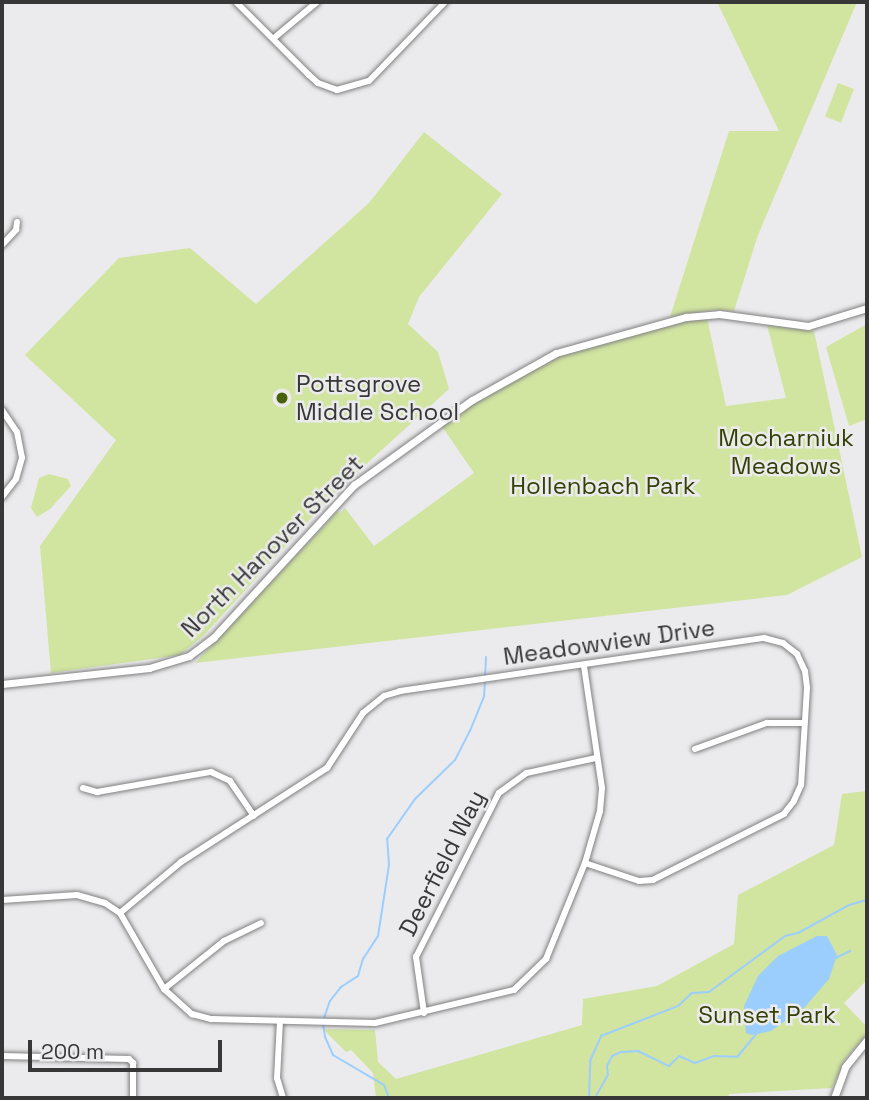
<!DOCTYPE html>
<style>
body{margin:0}
#map{position:relative;width:869px;height:1100px;overflow:hidden;background:#ebebed;font-family:"Space Grotesk",sans-serif}
div>[style]{position:absolute}
.green>*{inset:0;background:#d1e4a0;transform-origin:0 0}
.water>*{inset:0;background:#9ccefd}
.stream>*{height:2px;margin:-1px;padding:0 1px;transform-origin:1px;border-radius:1px;background:#9ccefd}
.roads{filter:drop-shadow(0 0 2px #808081) drop-shadow(0 0 2px #808081)}
.minor>*{height:6px;margin:-3px;padding:0 3px;transform-origin:3px;border-radius:3px;background:#fff}
.tertiary>*{height:7px;margin:-3.5px;padding:0 3.5px;transform-origin:3.5px;border-radius:3.5px;background:#fff}
.dots>*{width:19px;height:19px;translate:-50% -50%;box-sizing:border-box;border:4px solid #ebebed;border-radius:50%}
span{translate:-50% -50%;white-space:nowrap;text-align:center;line-height:1.15;-webkit-text-stroke:5px #ebebed;paint-order:stroke}
.poi-label{font-size:24px;color:#373737}
.left{translate:0 -50%;text-align:left}
.park-label{font-size:24px;color:#354104}
.street-label{font-size:24px;color:#373737}
.frame{position:absolute;inset:0;border:4px solid #373737;pointer-events:none}
.scale{position:absolute;left:28px;top:1040px;width:194px;height:32px;box-sizing:border-box;border:4px solid #373737;border-top:0;padding-left:9px;font-size:21px;line-height:24px;white-space:nowrap;color:#373737;-webkit-text-stroke:5px #ebebed;paint-order:stroke}
</style>
<div id="map">
<div class="green">
<div style="clip-path:polygon(717px 2px,857px 2px,758px 235px,734px 311px,712px 310px,670px 317px,729px 131px,779px 131px)"></div>
<div style="left:838px;top:83px;width:17px;height:36px;rotate:21deg"></div>
<div style="clip-path:polygon(424px 132px,502px 194px,419px 297px,408px 324px,438px 352px,449px 389px,332px 495px,204px 635px,180px 655px,51px 673px,40px 546px,116px 440px,25px 355px,119px 258px,190px 248px,256px 304px,369px 203px)"></div>
<div style="clip-path:polygon(707px 318px,726px 406px,786px 398px,767px 325px,814px 331px,862px 557px,787px 595px,195px 663px,338px 511px,340px 513px,345px 508px,374px 546px,474px 473px,441px 425px,479px 399px,559px 355px,667px 325px)"></div>
<div style="clip-path:polygon(867px 324px,867px 419px,849px 426px,826px 347px)"></div>
<div style="clip-path:polygon(49px 474px,68px 479px,71px 486px,50px 509px,37px 517px,31px 508px,39px 478px)"></div>
<div style="clip-path:polygon(867px 791px,867px 980px,844px 1003px,867px 1027px,867px 1034px,845px 1059px,832px 1088px,729px 1094px,728px 1098px,376px 1098px,373px 1073px,351px 1050px,346px 1052px,323px 1029px,375px 1030px,378px 1062px,396px 1079px,582px 1025px,583px 999px,657px 986px,734px 944px,738px 895px,834px 845px,842px 794px)"></div>
</div>
<div class="water">
<div style="clip-path:polygon(817px 936px,827px 936px,837px 955px,829px 979px,805px 1007px,771px 1031px,752px 1035px,746px 1033px,744px 1006px,758px 976px,778px 956px)"></div>
</div>
<div class="stream">
<div style="left:485px;top:677px;width:20px;rotate:-87deg"></div>
<div style="left:836px;top:958px;width:16px;rotate:-27deg"></div>
<div style="left:324px;top:1018px;width:18px;rotate:-71deg"></div>
<div style="left:330px;top:1001px;width:18px;rotate:-52deg"></div>
<div style="left:341px;top:987px;width:20px;rotate:-33deg"></div>
<div style="left:358px;top:976px;width:18px;rotate:-74deg"></div>
<div style="left:363px;top:959px;width:27px;rotate:-57deg"></div>
<div style="left:378px;top:936px;width:72px;rotate:-81.2deg"></div>
<div style="left:389px;top:865px;width:26px;rotate:-94deg"></div>
<div style="left:387px;top:839px;width:49px;rotate:-55deg"></div>
<div style="left:415px;top:799px;width:56px;rotate:-44.3deg"></div>
<div style="left:455px;top:760px;width:33px;rotate:-63deg"></div>
<div style="left:470px;top:731px;width:38px;rotate:-68deg"></div>
<div style="left:484px;top:696px;width:14px;rotate:-86deg"></div>
<div style="left:323px;top:1024px;width:13px;rotate:81deg"></div>
<div style="left:325px;top:1037px;width:20px;rotate:66deg"></div>
<div style="left:333px;top:1055px;width:59px;rotate:30.5deg"></div>
<div style="left:384px;top:1085px;width:14px;rotate:69deg"></div>
<div style="left:527px;top:1098px;width:11px"></div>
<div style="left:589px;top:1098px;width:37px;rotate:-88deg"></div>
<div style="left:590px;top:1061px;width:27px;rotate:-66deg"></div>
<div style="left:601px;top:1036px;width:83px;rotate:-21.3deg"></div>
<div style="left:678px;top:1006px;width:19px;rotate:-43deg"></div>
<div style="left:692px;top:993px;width:17px;rotate:-3deg"></div>
<div style="left:709px;top:992px;width:94px;rotate:-36.4deg"></div>
<div style="left:785px;top:936px;width:13px;rotate:-13deg"></div>
<div style="left:798px;top:933px;width:58px;rotate:-28.8deg"></div>
<div style="left:849px;top:905px;width:19px;rotate:-16deg"></div>
<div style="left:595px;top:1098px;width:26px;rotate:-61deg"></div>
<div style="left:608px;top:1075px;width:9px;rotate:-96deg"></div>
<div style="left:607px;top:1066px;width:11px;rotate:-63deg"></div>
<div style="left:612px;top:1056px;width:10px;rotate:-24deg"></div>
<div style="left:621px;top:1052px;width:17px;rotate:-3deg"></div>
<div style="left:638px;top:1051px;width:34px;rotate:26deg"></div>
<div style="left:669px;top:1066px;width:14px;rotate:-45deg"></div>
<div style="left:679px;top:1056px;width:17px;rotate:24deg"></div>
<div style="left:695px;top:1063px;width:20px;rotate:-20deg"></div>
<div style="left:714px;top:1056px;width:23px;rotate:2deg"></div>
<div style="left:737px;top:1057px;width:31px;rotate:-50deg"></div>
</div>
<div class="roads">
<div class="minor">
<div style="left:236px;top:2px;width:103px;rotate:45deg"></div>
<div style="left:309px;top:75px;width:12px;rotate:42deg"></div>
<div style="left:318px;top:83px;width:20px;rotate:20deg"></div>
<div style="left:337px;top:90px;width:33px;rotate:-16deg"></div>
<div style="left:369px;top:81px;width:110px;rotate:-46.1deg"></div>
<div style="left:274px;top:38px;width:56px;rotate:-39.9deg"></div>
<div style="left:2px;top:245px;width:21px;rotate:-47deg"></div>
<div style="left:16px;top:230px;width:8px;rotate:-83deg"></div>
<div style="left:2px;top:410px;width:27px;rotate:56deg"></div>
<div style="left:17px;top:432px;width:26px;rotate:79deg"></div>
<div style="left:22px;top:458px;width:22px;rotate:106deg"></div>
<div style="left:16px;top:479px;width:23px;rotate:128deg"></div>
<div style="left:695px;top:749px;width:77px;rotate:-19.9deg"></div>
<div style="left:767px;top:723px;width:37px"></div>
<div style="left:83px;top:788px;width:15px;rotate:16deg"></div>
<div style="left:97px;top:792px;width:116px;rotate:-10deg"></div>
<div style="left:211px;top:772px;width:21px;rotate:25deg"></div>
<div style="left:230px;top:781px;width:42px;rotate:55.6deg"></div>
<div style="left:2px;top:900px;width:75px;rotate:-3.8deg"></div>
<div style="left:77px;top:895px;width:29px;rotate:16deg"></div>
<div style="left:105px;top:903px;width:18px;rotate:34deg"></div>
<div style="left:120px;top:913px;width:88px;rotate:59.9deg"></div>
<div style="left:164px;top:989px;width:38px;rotate:42deg"></div>
<div style="left:192px;top:1014px;width:20px;rotate:15deg"></div>
<div style="left:211px;top:1019px;width:164px;rotate:1.4deg"></div>
<div style="left:375px;top:1023px;width:143px;rotate:-13.4deg"></div>
<div style="left:514px;top:990px;width:45px;rotate:-44.1deg"></div>
<div style="left:546px;top:959px;width:104px;rotate:-67.9deg"></div>
<div style="left:585px;top:863px;width:54px;rotate:-73.9deg"></div>
<div style="left:600px;top:811px;width:23px;rotate:-85deg"></div>
<div style="left:602px;top:788px;width:123px;rotate:-98.4deg"></div>
<div style="left:120px;top:913px;width:80px;rotate:-39.9deg"></div>
<div style="left:181px;top:862px;width:174px;rotate:-32.8deg"></div>
<div style="left:327px;top:768px;width:66px;rotate:-56.8deg"></div>
<div style="left:363px;top:713px;width:27px;rotate:-39deg"></div>
<div style="left:384px;top:696px;width:17px;rotate:-17deg"></div>
<div style="left:400px;top:691px;width:368px;rotate:-8.3deg"></div>
<div style="left:764px;top:638px;width:20px;rotate:15deg"></div>
<div style="left:783px;top:643px;width:18px;rotate:38deg"></div>
<div style="left:797px;top:654px;width:19px;rotate:65deg"></div>
<div style="left:805px;top:671px;width:17px;rotate:83deg"></div>
<div style="left:807px;top:688px;width:97px;rotate:93.5deg"></div>
<div style="left:801px;top:785px;width:17px;rotate:114deg"></div>
<div style="left:794px;top:801px;width:16px;rotate:128deg"></div>
<div style="left:784px;top:814px;width:147px;rotate:153.3deg"></div>
<div style="left:653px;top:880px;width:14px;rotate:176deg"></div>
<div style="left:639px;top:881px;width:57px;rotate:-161.6deg"></div>
<div style="left:164px;top:989px;width:77px;rotate:-38.7deg"></div>
<div style="left:224px;top:941px;width:41px;rotate:-25.9deg"></div>
<div style="left:424px;top:1013px;width:57px;rotate:-98.1deg"></div>
<div style="left:416px;top:957px;width:184px;rotate:-63.2deg"></div>
<div style="left:499px;top:793px;width:34px;rotate:-36deg"></div>
<div style="left:527px;top:773px;width:71px;rotate:-12.3deg"></div>
<div style="left:280px;top:1021px;width:57px;rotate:93deg"></div>
<div style="left:277px;top:1078px;width:21px;rotate:73deg"></div>
<div style="left:2px;top:1056px;width:127px;rotate:1.4deg"></div>
<div style="left:129px;top:1059px;width:6px;rotate:45deg"></div>
<div style="left:133px;top:1063px;width:35px;rotate:90deg"></div>
</div>
<div class="tertiary">
<div style="left:2px;top:684px;width:148px;rotate:-6.2deg"></div>
<div style="left:149px;top:668px;width:42px;rotate:-16.7deg"></div>
<div style="left:189px;top:656px;width:31px;rotate:-37deg"></div>
<div style="left:214px;top:637px;width:207px;rotate:-47.4deg"></div>
<div style="left:354px;top:485px;width:145px;rotate:-35.8deg"></div>
<div style="left:472px;top:400px;width:96px;rotate:-29.2deg"></div>
<div style="left:556px;top:353px;width:135px;rotate:-15.5deg"></div>
<div style="left:686px;top:317px;width:33px;rotate:-5deg"></div>
<div style="left:719px;top:314px;width:90px;rotate:7.7deg"></div>
<div style="left:808px;top:326px;width:62px;rotate:-17deg"></div>
<div style="left:834px;top:1098px;width:33px;rotate:-70deg"></div>
<div style="left:845px;top:1067px;width:35px;rotate:-51deg"></div>
</div>
</div>
<div class="dots">
<div style="left:282px;top:398px;background:#4a600a"></div>
</div>
<div class="poi-label">
<span class="left" style="left:296px;top:398px">Pottsgrove<br>Middle School</span>
</div>
<div class="park-label">
<span style="left:786px;top:452px">Mocharniuk<br>Meadows</span>
<span style="left:603px;top:486px">Hollenbach Park</span>
<span style="left:767px;top:1015px">Sunset Park</span>
</div>
<div class="street-label">
<span style="left:272px;top:546px;rotate:-45deg">North Hanover Street</span>
<span style="left:609px;top:642px;rotate:-8deg">Meadowview Drive</span>
<span style="left:442px;top:863px;rotate:-63deg">Deerfield Way</span>
</div>
<div class="frame"></div>
<div class="scale">200 m</div>
</div>
